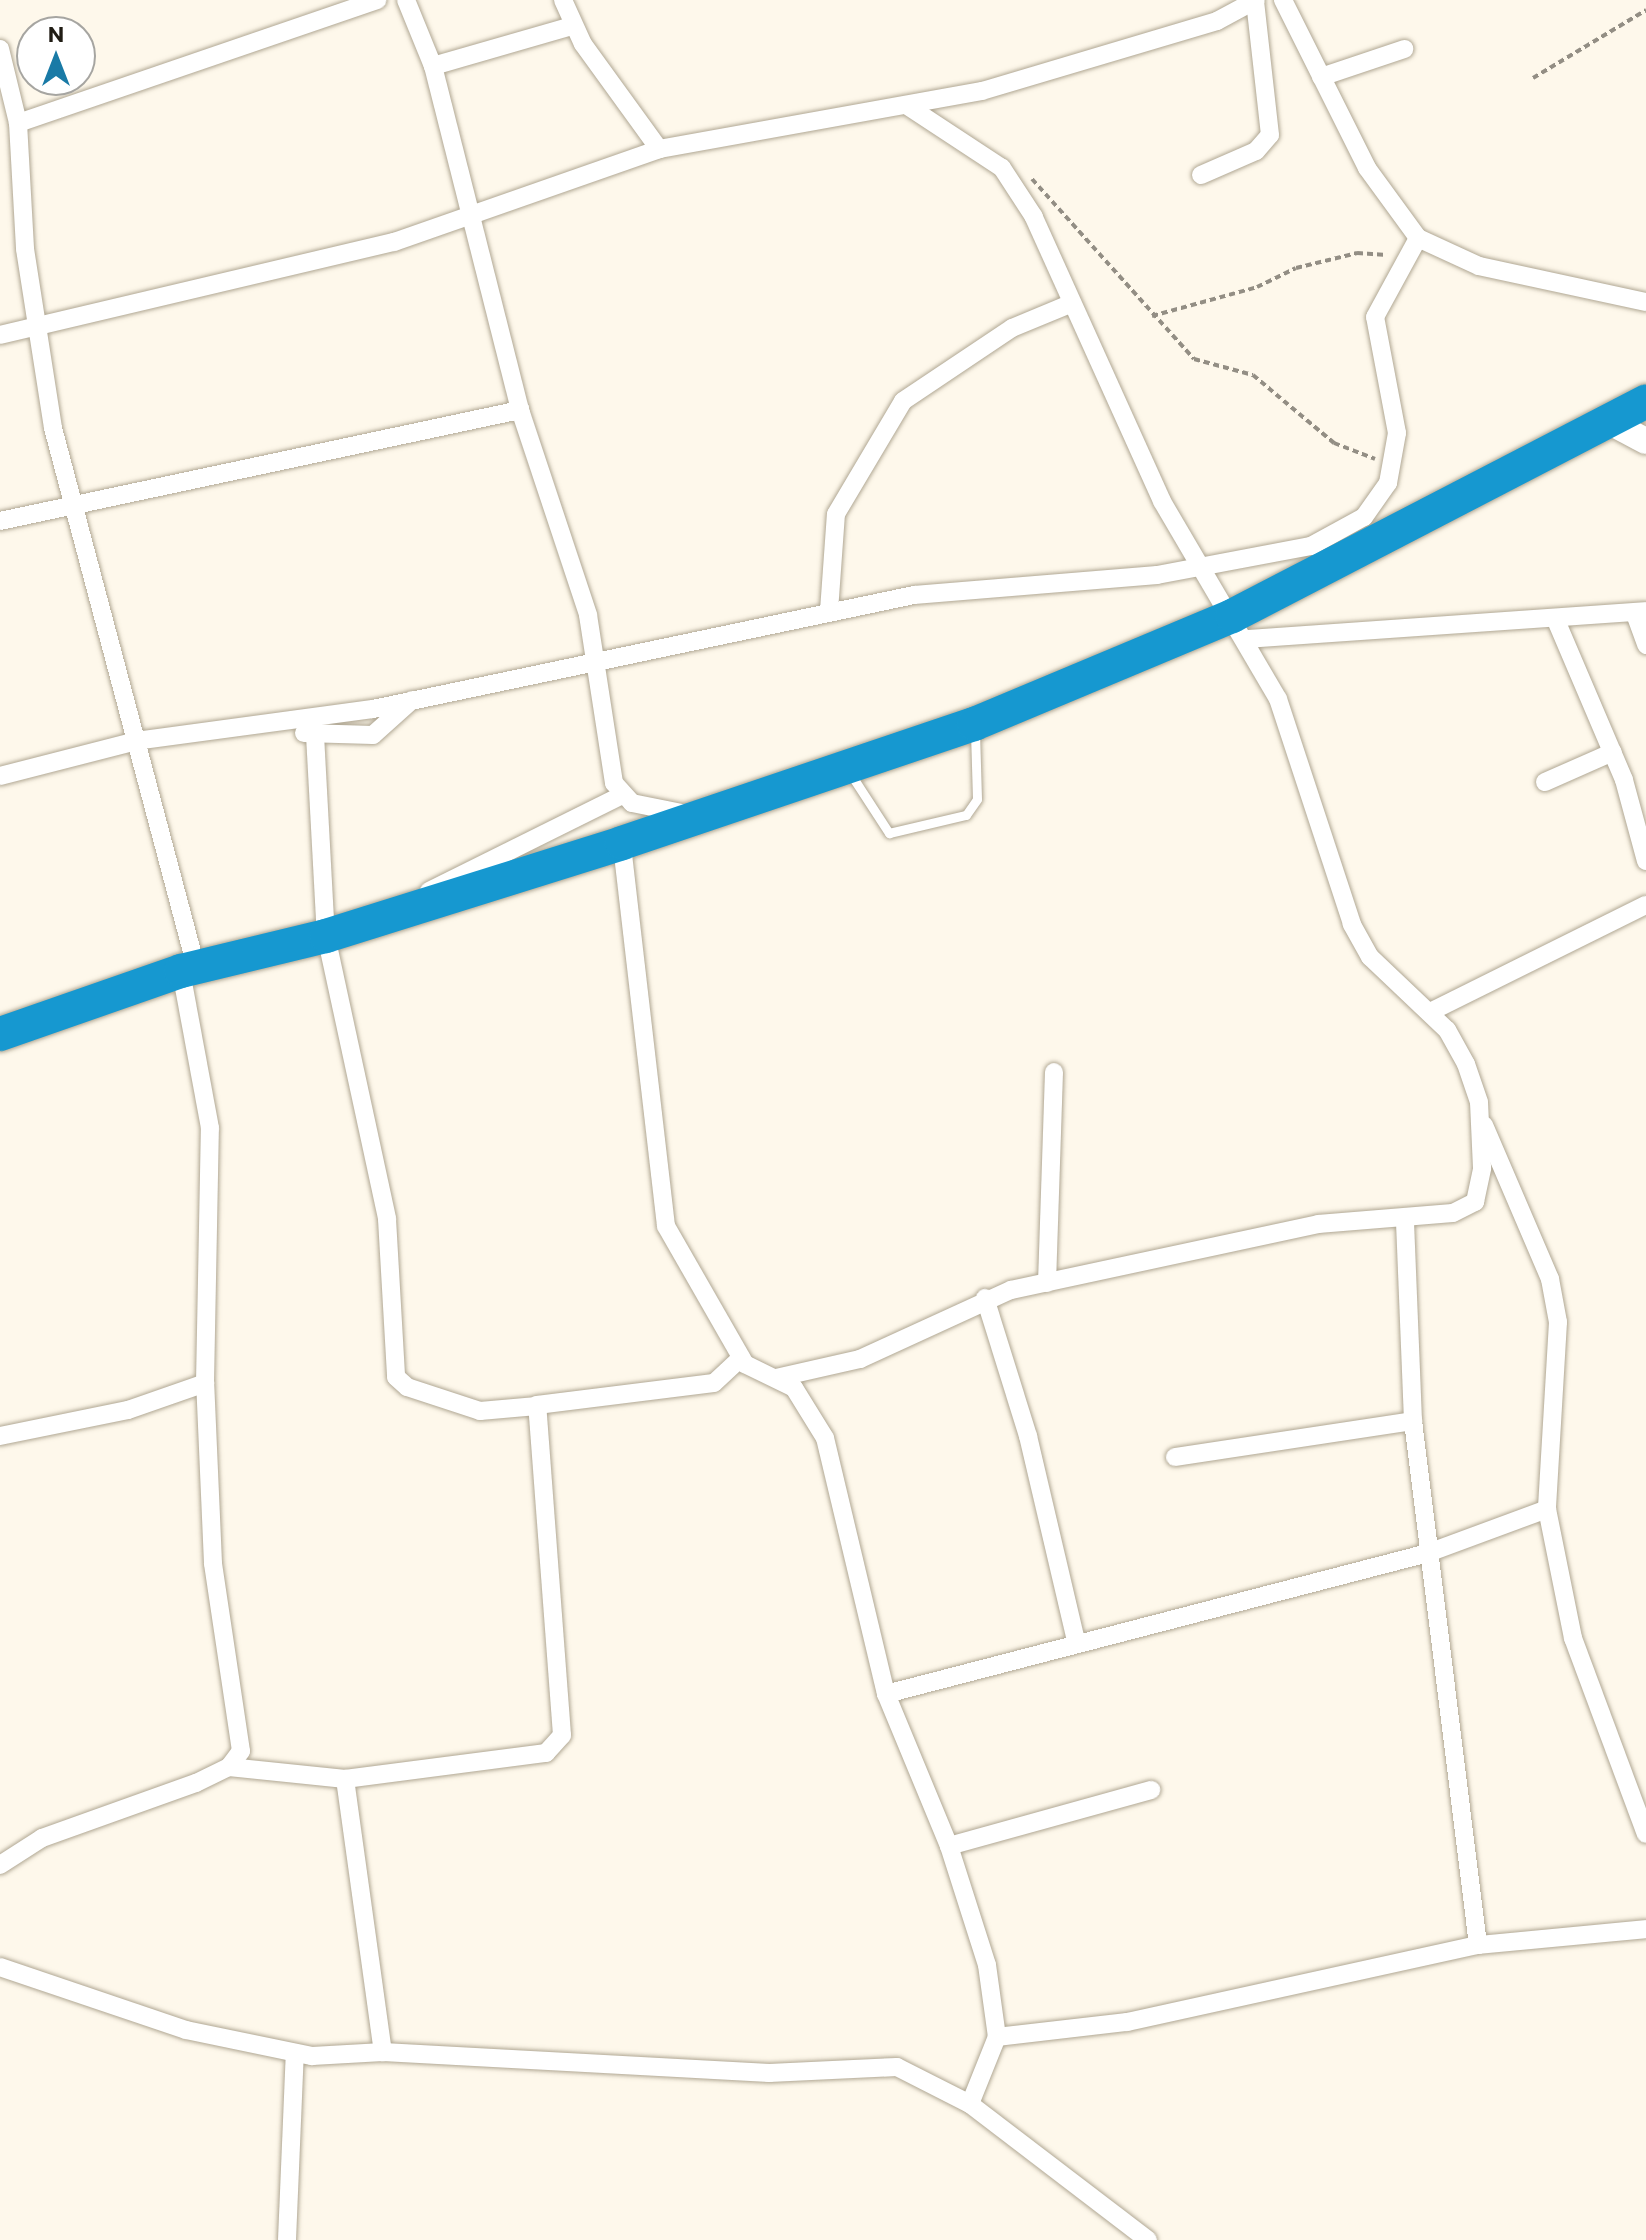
<!DOCTYPE html>
<style>
body{margin:0}
#map{position:relative;width:1646px;height:2240px;overflow:hidden;background:#fef8eb;font-family:Commissioner,sans-serif}
div>[style]{position:absolute}
.path>*{height:4px;margin-top:-2px;transform-origin:0;background:repeating-linear-gradient(90deg,#938e84 0 6px,transparent 0 10px)}
.roads{filter:drop-shadow(0 0 2px #b0a793) drop-shadow(0 0 2px #b0a793)}
.lane>*{height:9px;margin:-4.5px;padding:0 4.5px;transform-origin:4.5px;border-radius:4.5px;background:#fff}
.street>*{height:18px;margin:-9px;padding:0 9px;transform-origin:9px;border-radius:9px;background:#fff}
.secondary>*{height:26px;margin:-13px;padding:0 13px;transform-origin:13px;border-radius:13px;background:#fff}
.highway>*{height:34px;margin:-17px;padding:0 17px;transform-origin:17px;border-radius:17px;background:#1698d0}
span{translate:-50% -50%;white-space:nowrap;text-align:center;line-height:1.15;-webkit-text-stroke:7px #fff;paint-order:stroke}
.north{position:absolute;left:16px;top:16px;width:80px;height:80px;box-sizing:border-box;background:#fff;border:2px solid #a6a5a1;border-radius:50%;rotate:0deg;font-size:22px;font-weight:700;line-height:32px;text-align:center;color:#211d15}
.north::after{content:'';display:block;margin:auto;width:28px;height:36px;background:#197aa6;clip-path:polygon(50% 0,100% 100%,50% 72%,0 100%)}
</style>
<div id="map">
<div class="path">
<div style="left:1533px;top:78px;width:132px;rotate:-31deg"></div>
<div style="left:1032px;top:179px;width:242px;rotate:48deg"></div>
<div style="left:1194px;top:359px;width:61px;rotate:15.2deg"></div>
<div style="left:1253px;top:375px;width:106px;rotate:40deg"></div>
<div style="left:1334px;top:443px;width:44px;rotate:21.3deg"></div>
<div style="left:1152px;top:316px;width:109px;rotate:-15.4deg"></div>
<div style="left:1257px;top:287px;width:43px;rotate:-26deg"></div>
<div style="left:1296px;top:268px;width:63px;rotate:-13.8deg"></div>
<div style="left:1357px;top:253px;width:30px;rotate:4deg"></div>
</div>
<div class="roads">
<div class="lane">
<div style="left:850px;top:773px;width:72px;rotate:57deg"></div>
<div style="left:889px;top:833px;width:79px;rotate:-13.2deg"></div>
<div style="left:966px;top:815px;width:19px;rotate:-55deg"></div>
<div style="left:977px;top:799px;width:68px;rotate:-91.7deg"></div>
</div>
<div class="street">
<div style="left:406px;top:0;width:71px;rotate:67.8deg"></div>
<div style="left:433px;top:66px;width:355px;rotate:75.8deg"></div>
<div style="left:520px;top:410px;width:216px;rotate:71.6deg"></div>
<div style="left:588px;top:615px;width:170px;rotate:81.2deg"></div>
<div style="left:614px;top:783px;width:27px;rotate:48deg"></div>
<div style="left:632px;top:803px;width:56px;rotate:11.3deg"></div>
<div style="left:563px;top:0;width:48px;rotate:65.6deg"></div>
<div style="left:583px;top:44px;width:130px;rotate:54.1deg"></div>
<div style="left:1283px;top:0;width:188px;rotate:63.4deg"></div>
<div style="left:1367px;top:168px;width:87px;rotate:53.9deg"></div>
<div style="left:1418px;top:238px;width:67px;rotate:24.7deg"></div>
<div style="left:1479px;top:266px;width:171px;rotate:12.2deg"></div>
<div style="left:0;top:49px;width:76px;rotate:76.3deg"></div>
<div style="left:18px;top:123px;width:126px;rotate:86.8deg"></div>
<div style="left:25px;top:249px;width:181px;rotate:81.1deg"></div>
<div style="left:53px;top:428px;width:558px;rotate:75.14deg"></div>
<div style="left:433px;top:66px;width:145px;rotate:-16.1deg"></div>
<div style="left:1321px;top:77px;width:88px;rotate:-18.6deg"></div>
<div style="left:18px;top:123px;width:380px;rotate:-18.9deg"></div>
<div style="left:1201px;top:175px;width:60px;rotate:-23.6deg"></div>
<div style="left:1256px;top:151px;width:21px;rotate:-49deg"></div>
<div style="left:1270px;top:135px;width:135px;rotate:-96.4deg"></div>
<div style="left:0;top:335px;width:405px;rotate:-13.3deg"></div>
<div style="left:394px;top:242px;width:281px;rotate:-19.3deg"></div>
<div style="left:659px;top:149px;width:328px;rotate:-10.2deg"></div>
<div style="left:982px;top:91px;width:245px;rotate:-16.6deg"></div>
<div style="left:1217px;top:21px;width:44px;rotate:-28.3deg"></div>
<div style="left:0;top:521px;width:532px;rotate:-12.05deg"></div>
<div style="left:829px;top:611px;width:97px;rotate:-85.9deg"></div>
<div style="left:836px;top:514px;width:131px;rotate:-59.3deg"></div>
<div style="left:903px;top:401px;width:131px;rotate:-33.8deg"></div>
<div style="left:1012px;top:328px;width:63px;rotate:-22.5deg"></div>
<div style="left:1635px;top:614px;width:33px;rotate:70deg"></div>
<div style="left:1555px;top:618px;width:176px;rotate:66.9deg"></div>
<div style="left:1624px;top:780px;width:84px;rotate:74.8deg"></div>
<div style="left:1247px;top:639px;width:400px;rotate:-4deg"></div>
<div style="left:304px;top:733px;width:69px;rotate:1.7deg"></div>
<div style="left:373px;top:735px;width:52px;rotate:-41.9deg"></div>
<div style="left:315px;top:735px;width:201px;rotate:86.9deg"></div>
<div style="left:326px;top:936px;width:289px;rotate:77.8deg"></div>
<div style="left:387px;top:1219px;width:158px;rotate:86.7deg"></div>
<div style="left:396px;top:1377px;width:15px;rotate:42deg"></div>
<div style="left:407px;top:1387px;width:77px;rotate:18.2deg"></div>
<div style="left:480px;top:1411px;width:57px;rotate:-5deg"></div>
<div style="left:0;top:776px;width:140px;rotate:-14.4deg"></div>
<div style="left:136px;top:741px;width:239px;rotate:-7.7deg"></div>
<div style="left:373px;top:709px;width:553px;rotate:-11.9deg"></div>
<div style="left:914px;top:595px;width:244px;rotate:-4.7deg"></div>
<div style="left:1157px;top:575px;width:157px;rotate:-10.7deg"></div>
<div style="left:1311px;top:546px;width:60px;rotate:-28.7deg"></div>
<div style="left:1364px;top:517px;width:42px;rotate:-54.8deg"></div>
<div style="left:1388px;top:483px;width:51px;rotate:-79.8deg"></div>
<div style="left:1397px;top:433px;width:118px;rotate:-100.7deg"></div>
<div style="left:1375px;top:317px;width:90px;rotate:-61.4deg"></div>
<div style="left:1545px;top:782px;width:74px;rotate:-23.8deg"></div>
<div style="left:429px;top:891px;width:213px;rotate:-26.4deg"></div>
<div style="left:1430px;top:1012px;width:241px;rotate:-26.4deg"></div>
<div style="left:1484px;top:1125px;width:168px;rotate:66.8deg"></div>
<div style="left:1550px;top:1279px;width:44px;rotate:79.5deg"></div>
<div style="left:1558px;top:1322px;width:187px;rotate:93.4deg"></div>
<div style="left:1547px;top:1509px;width:132px;rotate:78.6deg"></div>
<div style="left:1573px;top:1638px;width:209px;rotate:69.6deg"></div>
<div style="left:1047px;top:1283px;width:211px;rotate:-88.1deg"></div>
<div style="left:985px;top:1298px;width:145px;rotate:72.7deg"></div>
<div style="left:1028px;top:1436px;width:211px;rotate:76.8deg"></div>
<div style="left:776px;top:1378px;width:86px;rotate:-12.7deg"></div>
<div style="left:860px;top:1359px;width:166px;rotate:-24.6deg"></div>
<div style="left:1011px;top:1290px;width:314px;rotate:-12.1deg"></div>
<div style="left:1318px;top:1224px;width:135px;rotate:-4.7deg"></div>
<div style="left:1453px;top:1213px;width:25px;rotate:-27deg"></div>
<div style="left:1475px;top:1202px;width:35px;rotate:-78deg"></div>
<div style="left:1482px;top:1168px;width:66px;rotate:-92.6deg"></div>
<div style="left:1479px;top:1102px;width:40px;rotate:-108.9deg"></div>
<div style="left:1466px;top:1064px;width:39px;rotate:-119deg"></div>
<div style="left:1447px;top:1030px;width:106px;rotate:-136.5deg"></div>
<div style="left:1370px;top:957px;width:38px;rotate:-119deg"></div>
<div style="left:1352px;top:924px;width:237px;rotate:-108.2deg"></div>
<div style="left:1278px;top:699px;width:229px;rotate:-120.4deg"></div>
<div style="left:1162px;top:501px;width:312px;rotate:-114.3deg"></div>
<div style="left:1034px;top:217px;width:59px;rotate:-123.1deg"></div>
<div style="left:1002px;top:168px;width:111px;rotate:-146.7deg"></div>
<div style="left:0;top:1436px;width:131px;rotate:-11.5deg"></div>
<div style="left:128px;top:1410px;width:82px;rotate:-19.3deg"></div>
<div style="left:1175px;top:1457px;width:241px;rotate:-8.6deg"></div>
<div style="left:886px;top:1694px;width:560px;rotate:-14.58deg"></div>
<div style="left:1428px;top:1553px;width:127px;rotate:-20.3deg"></div>
<div style="left:229px;top:1767px;width:117px;rotate:5.9deg"></div>
<div style="left:345px;top:1779px;width:203px;rotate:-7.4deg"></div>
<div style="left:546px;top:1753px;width:24px;rotate:-48deg"></div>
<div style="left:562px;top:1735px;width:331px;rotate:-94.3deg"></div>
<div style="left:537px;top:1405px;width:178px;rotate:-7.1deg"></div>
<div style="left:714px;top:1383px;width:37px;rotate:-43deg"></div>
<div style="left:345px;top:1779px;width:276px;rotate:82.1deg"></div>
<div style="left:949px;top:1846px;width:210px;rotate:-15.5deg"></div>
<div style="left:0;top:1865px;width:50px;rotate:-32.7deg"></div>
<div style="left:42px;top:1838px;width:164px;rotate:-19.7deg"></div>
<div style="left:196px;top:1783px;width:37px;rotate:-26deg"></div>
<div style="left:229px;top:1767px;width:20px;rotate:-53deg"></div>
<div style="left:241px;top:1751px;width:190px;rotate:-98.5deg"></div>
<div style="left:213px;top:1563px;width:180px;rotate:-92.5deg"></div>
<div style="left:205px;top:1383px;width:255px;rotate:-88.9deg"></div>
<div style="left:210px;top:1128px;width:160px;rotate:-100.5deg"></div>
<div style="left:1478px;top:1945px;width:169px;rotate:-5.4deg"></div>
<div style="left:0;top:1967px;width:196px;rotate:18.7deg"></div>
<div style="left:186px;top:2030px;width:129px;rotate:11.7deg"></div>
<div style="left:312px;top:2056px;width:71px;rotate:-3.2deg"></div>
<div style="left:383px;top:2052px;width:387px;rotate:3.1deg"></div>
<div style="left:769px;top:2073px;width:128px;rotate:-2.7deg"></div>
<div style="left:897px;top:2067px;width:82px;rotate:26.9deg"></div>
<div style="left:970px;top:2104px;width:72px;rotate:-68.1deg"></div>
<div style="left:997px;top:2037px;width:73px;rotate:-97.9deg"></div>
<div style="left:987px;top:1965px;width:125px;rotate:-107.7deg"></div>
<div style="left:949px;top:1846px;width:165px;rotate:-112.5deg"></div>
<div style="left:886px;top:1694px;width:263px;rotate:-103.4deg"></div>
<div style="left:825px;top:1438px;width:59px;rotate:-121.8deg"></div>
<div style="left:794px;top:1388px;width:55px;rotate:-153.9deg"></div>
<div style="left:745px;top:1364px;width:159px;rotate:-119.8deg"></div>
<div style="left:666px;top:1226px;width:386px;rotate:-96.6deg"></div>
<div style="left:997px;top:2037px;width:131px;rotate:-6.6deg"></div>
<div style="left:1127px;top:2022px;width:359px;rotate:-12.4deg"></div>
<div style="left:1478px;top:1945px;width:528px;rotate:-97.07deg"></div>
<div style="left:1413px;top:1421px;width:200px;rotate:-92.3deg"></div>
<div style="left:970px;top:2104px;width:224px;rotate:37.4deg"></div>
<div style="left:287px;top:2240px;width:187px;rotate:-87.6deg"></div>
</div>
<div class="secondary">
<div style="left:1612px;top:423px;width:38px;rotate:28deg"></div>
</div>
<div class="highway">
<div style="left:0;top:1034px;width:192px;rotate:-19.2deg"></div>
<div style="left:181px;top:971px;width:149px;rotate:-13.6deg"></div>
<div style="left:326px;top:936px;width:310px;rotate:-17.4deg"></div>
<div style="left:622px;top:843px;width:372px;rotate:-18.7deg"></div>
<div style="left:974px;top:724px;width:280px;rotate:-22.7deg"></div>
<div style="left:1232px;top:616px;width:466px;rotate:-27.4deg"></div>
</div>
</div>
<div class="north">N</div>
</div>
